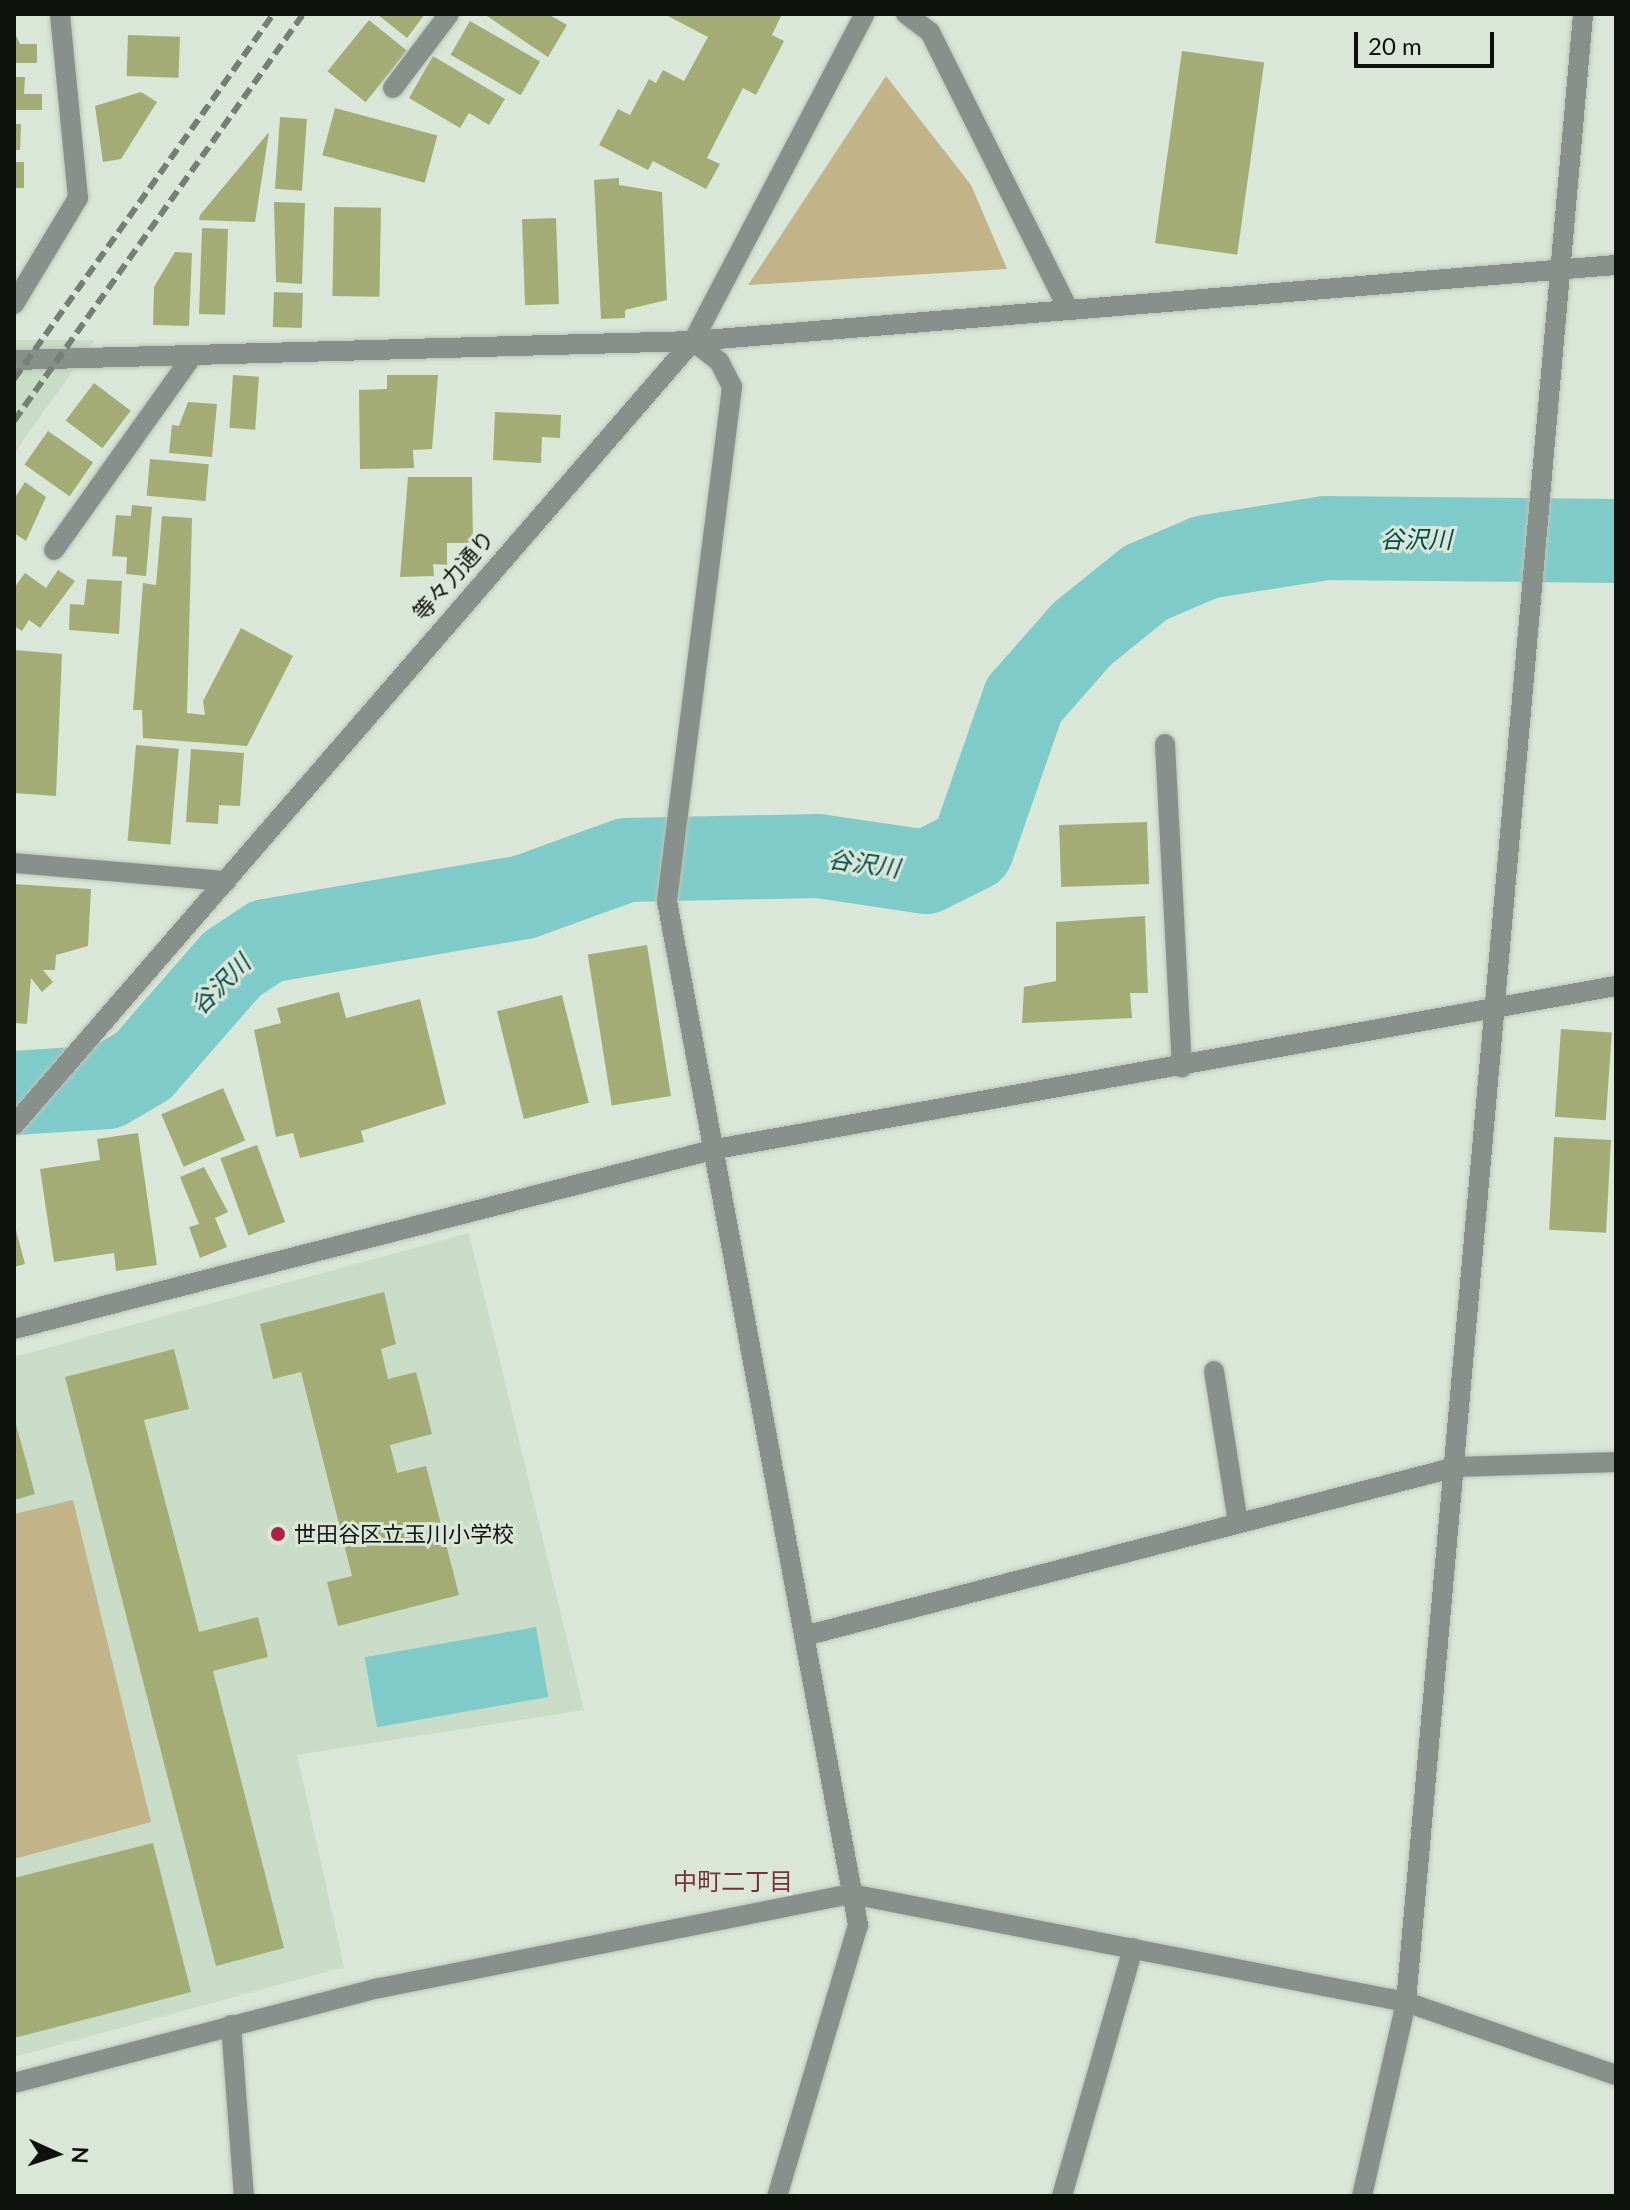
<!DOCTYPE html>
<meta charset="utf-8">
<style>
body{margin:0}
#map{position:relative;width:1630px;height:2210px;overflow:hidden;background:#dae7d8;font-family:Lato,"Noto Sans JP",sans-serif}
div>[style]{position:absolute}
.built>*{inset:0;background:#c9dcc7}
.green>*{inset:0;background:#c3b389}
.water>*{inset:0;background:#7fcbca;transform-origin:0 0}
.river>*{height:84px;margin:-42px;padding:0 42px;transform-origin:42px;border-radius:42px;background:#7fcbca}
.building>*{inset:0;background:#a3ac75;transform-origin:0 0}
.roads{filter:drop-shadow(0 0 2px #b9c5b8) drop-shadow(0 0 2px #b9c5b8)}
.service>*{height:20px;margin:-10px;padding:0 10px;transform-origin:10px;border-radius:10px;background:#88908c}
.minor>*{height:20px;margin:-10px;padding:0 10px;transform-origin:10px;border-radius:10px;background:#88908c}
.tertiary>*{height:20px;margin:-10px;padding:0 10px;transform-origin:10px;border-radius:10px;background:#88908c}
.rail>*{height:6px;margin-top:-3px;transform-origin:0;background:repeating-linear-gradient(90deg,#767f75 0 12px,transparent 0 18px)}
.dots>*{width:22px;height:22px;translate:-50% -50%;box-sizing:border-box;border:4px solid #dae7d8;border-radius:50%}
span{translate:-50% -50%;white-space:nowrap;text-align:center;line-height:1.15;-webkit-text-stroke:6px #dae7d8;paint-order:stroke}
.street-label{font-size:22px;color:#0e120d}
.poi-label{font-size:22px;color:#0e120d}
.left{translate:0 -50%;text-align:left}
.water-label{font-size:24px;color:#004a49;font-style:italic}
.neighbourhood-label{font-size:24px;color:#77303d}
.frame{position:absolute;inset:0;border:16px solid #0e120d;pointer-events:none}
.north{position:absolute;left:16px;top:2114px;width:80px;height:80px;-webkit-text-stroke:6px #dae7d8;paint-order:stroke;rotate:93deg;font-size:22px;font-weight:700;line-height:32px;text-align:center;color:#0e120d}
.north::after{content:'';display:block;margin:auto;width:28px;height:36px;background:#0e120d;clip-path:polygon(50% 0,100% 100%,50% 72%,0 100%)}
.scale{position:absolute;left:1354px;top:32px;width:140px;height:36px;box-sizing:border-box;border:4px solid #0e120d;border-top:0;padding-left:10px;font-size:24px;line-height:28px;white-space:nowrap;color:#0e120d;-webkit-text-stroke:6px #dae7d8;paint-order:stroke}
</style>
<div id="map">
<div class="built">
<div style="clip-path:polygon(14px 340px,95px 340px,14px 453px)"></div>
<div style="clip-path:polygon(469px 1233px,584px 1710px,297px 1755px,344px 1967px,14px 2057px,14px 1357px)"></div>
</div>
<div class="green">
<div style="clip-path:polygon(886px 76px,971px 185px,1007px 269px,748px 285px)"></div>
<div style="clip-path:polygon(73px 1500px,151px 1822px,14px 1859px,14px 1514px)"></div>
</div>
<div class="water">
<div style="left:536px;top:1627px;width:71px;height:174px;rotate:80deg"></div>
</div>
<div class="river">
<div style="left:14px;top:1093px;width:93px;rotate:-3.7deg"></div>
<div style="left:107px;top:1087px;width:42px;rotate:-30.3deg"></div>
<div style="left:143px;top:1066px;width:135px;rotate:-48.9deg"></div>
<div style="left:232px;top:964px;width:42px;rotate:-33.3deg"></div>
<div style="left:267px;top:941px;width:261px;rotate:-9.7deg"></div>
<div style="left:524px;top:897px;width:109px;rotate:-19.9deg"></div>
<div style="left:626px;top:860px;width:192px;rotate:-1.2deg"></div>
<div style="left:818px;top:856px;width:109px;rotate:8.4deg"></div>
<div style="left:926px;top:872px;width:51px;rotate:-26.6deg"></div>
<div style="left:972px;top:849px;width:158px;rotate:-70.8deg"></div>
<div style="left:1024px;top:700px;width:88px;rotate:-48.7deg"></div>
<div style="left:1082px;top:634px;width:81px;rotate:-39deg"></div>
<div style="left:1145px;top:583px;width:66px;rotate:-23.1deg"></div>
<div style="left:1206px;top:557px;width:121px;rotate:-9deg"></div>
<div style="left:1326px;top:538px;width:290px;rotate:0.6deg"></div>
</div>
<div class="building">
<div style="clip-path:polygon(377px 14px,425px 14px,407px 38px)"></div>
<div style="clip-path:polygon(484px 14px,548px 14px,567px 25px,548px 57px)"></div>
<div style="clip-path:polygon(664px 14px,782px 14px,772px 35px,784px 41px,756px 95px,743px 88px,707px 158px,720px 164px,706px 189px,653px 161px,648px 170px,599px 145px,618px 109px,630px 115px,649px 79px,656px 83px,663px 70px,684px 81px,708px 37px)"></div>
<div style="left:369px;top:20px;width:49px;height:66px;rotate:39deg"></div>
<div style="left:470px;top:21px;width:81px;height:39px;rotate:30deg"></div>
<div style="clip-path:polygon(14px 31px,20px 44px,37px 44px,37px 63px,14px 63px)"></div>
<div style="left:128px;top:35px;width:52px;height:41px;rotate:2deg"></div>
<div style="left:1182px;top:51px;width:83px;height:194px;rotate:8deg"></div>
<div style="clip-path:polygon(433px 56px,505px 99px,489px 125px,469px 113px,460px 128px,409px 98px)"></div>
<div style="clip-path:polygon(14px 77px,25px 77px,24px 94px,42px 94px,42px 110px,14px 110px)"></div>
<div style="clip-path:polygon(141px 92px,157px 102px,121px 159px,103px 162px,95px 106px)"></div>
<div style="left:335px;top:108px;width:106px;height:49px;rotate:15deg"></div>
<div style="left:280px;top:117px;width:27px;height:72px;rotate:4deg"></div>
<div style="clip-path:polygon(14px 124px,21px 124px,20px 150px,14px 150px)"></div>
<div style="clip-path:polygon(269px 132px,255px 222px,199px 220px,200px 215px)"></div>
<div style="left:14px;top:162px;width:10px;height:26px"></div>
<div style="clip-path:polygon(619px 178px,619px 185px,662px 192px,667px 300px,625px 310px,625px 318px,601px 319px,594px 180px)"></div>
<div style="clip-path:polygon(274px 202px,305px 203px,302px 284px,276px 282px)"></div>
<div style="left:334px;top:207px;width:47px;height:89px;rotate:1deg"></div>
<div style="left:556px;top:218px;width:86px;height:34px;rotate:88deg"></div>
<div style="left:202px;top:228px;width:26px;height:86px;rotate:2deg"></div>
<div style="clip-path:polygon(175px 252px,192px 253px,189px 326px,153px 325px,154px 287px)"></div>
<div style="left:274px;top:292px;width:29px;height:35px;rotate:2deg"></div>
<div style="left:233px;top:375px;width:26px;height:53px;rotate:4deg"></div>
<div style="clip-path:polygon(387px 375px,438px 375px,432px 449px,413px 450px,414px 468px,360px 469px,359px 390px,387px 389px)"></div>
<div style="left:94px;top:383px;width:46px;height:47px;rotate:37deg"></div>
<div style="clip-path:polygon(188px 402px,217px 404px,212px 457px,169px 453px,172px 425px,179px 426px)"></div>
<div style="clip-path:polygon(495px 412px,561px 415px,560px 438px,542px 437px,541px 463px,493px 460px)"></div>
<div style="left:48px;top:431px;width:55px;height:41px;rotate:35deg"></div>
<div style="left:150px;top:459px;width:59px;height:37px;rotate:5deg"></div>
<div style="clip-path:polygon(408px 477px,472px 477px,473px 543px,447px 543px,447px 565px,433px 564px,434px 576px,400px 577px)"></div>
<div style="clip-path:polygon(25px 482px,46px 497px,26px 541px,14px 533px,14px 499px)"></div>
<div style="clip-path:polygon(132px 505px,152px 507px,146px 576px,126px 574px,127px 557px,112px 556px,116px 515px,131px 516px)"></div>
<div style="clip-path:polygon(162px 516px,192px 518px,187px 713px,205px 715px,203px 701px,241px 628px,293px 656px,247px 746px,143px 738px,142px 710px,133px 710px,143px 583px,156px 585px)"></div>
<div style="clip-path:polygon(58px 570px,75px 581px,40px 628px,29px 620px,22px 631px,14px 626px,14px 588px,25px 573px,46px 588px)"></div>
<div style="clip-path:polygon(87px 579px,122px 581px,119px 634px,69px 630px,70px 604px,84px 605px)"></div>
<div style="clip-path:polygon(14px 650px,62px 654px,56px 796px,14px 793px)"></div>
<div style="left:136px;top:745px;width:43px;height:96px;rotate:5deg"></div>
<div style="clip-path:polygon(191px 749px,244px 753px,240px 806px,219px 805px,218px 824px,186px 822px)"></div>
<div style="left:1147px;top:822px;width:62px;height:88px;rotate:88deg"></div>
<div style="clip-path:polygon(14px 884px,91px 889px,88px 946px,56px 955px,55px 970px,43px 970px,53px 982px,42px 992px,31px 978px,27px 1024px,14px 1023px)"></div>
<div style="clip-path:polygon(1145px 916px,1148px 993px,1130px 993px,1132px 1018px,1022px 1023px,1024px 987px,1056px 981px,1056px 922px)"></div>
<div style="left:647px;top:945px;width:153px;height:60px;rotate:81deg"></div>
<div style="clip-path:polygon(339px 992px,346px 1018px,420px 999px,446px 1104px,361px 1131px,364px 1142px,300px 1158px,293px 1133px,276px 1137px,254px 1030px,281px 1023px,277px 1008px)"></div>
<div style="left:562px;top:995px;width:111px;height:67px;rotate:76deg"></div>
<div style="left:1561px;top:1029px;width:51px;height:88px;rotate:4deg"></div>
<div style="left:223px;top:1088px;width:57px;height:67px;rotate:67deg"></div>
<div style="clip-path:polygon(138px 1133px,157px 1265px,116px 1271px,114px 1253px,54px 1262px,40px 1169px,100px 1160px,97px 1139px)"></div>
<div style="left:1554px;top:1137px;width:57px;height:93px;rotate:3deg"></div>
<div style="left:257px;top:1145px;width:82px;height:39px;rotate:70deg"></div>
<div style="clip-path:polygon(204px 1167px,228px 1212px,215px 1218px,227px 1247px,200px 1258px,189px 1227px,199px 1224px,180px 1177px)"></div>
<div style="clip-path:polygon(14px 1223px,25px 1264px,14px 1267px)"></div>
<div style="clip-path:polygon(384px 1292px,396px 1344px,381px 1349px,388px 1379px,416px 1372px,432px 1434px,390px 1445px,397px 1473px,426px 1466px,459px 1595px,338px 1626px,327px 1582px,352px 1576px,301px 1372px,273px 1379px,260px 1324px)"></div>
<div style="clip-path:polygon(174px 1349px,189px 1409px,144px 1420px,199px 1632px,258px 1617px,268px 1657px,213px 1671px,284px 1948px,216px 1966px,65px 1377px)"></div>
<div style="clip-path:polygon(14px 1417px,35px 1494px,14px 1500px)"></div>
<div style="clip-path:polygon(153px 1843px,191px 1992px,14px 2038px,14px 1878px)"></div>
</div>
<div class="roads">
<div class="service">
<div style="left:14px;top:304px;width:124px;rotate:-58.9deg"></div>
<div style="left:78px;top:198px;width:185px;rotate:-95.6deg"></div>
<div style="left:54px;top:550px;width:239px;rotate:-54.5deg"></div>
<div style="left:231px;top:2025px;width:171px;rotate:85.7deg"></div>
</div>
<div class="minor">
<div style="left:906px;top:14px;width:30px;rotate:37deg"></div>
<div style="left:930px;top:32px;width:309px;rotate:63.5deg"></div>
<div style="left:393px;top:88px;width:93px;rotate:-52.9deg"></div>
<div style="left:693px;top:341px;width:33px;rotate:38deg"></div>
<div style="left:719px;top:361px;width:29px;rotate:63deg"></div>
<div style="left:732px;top:387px;width:518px;rotate:97.21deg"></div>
<div style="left:667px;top:901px;width:1042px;rotate:79.43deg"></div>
<div style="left:858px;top:1925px;width:283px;rotate:106.6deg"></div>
<div style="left:14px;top:360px;width:679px;rotate:-1.6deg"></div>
<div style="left:693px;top:341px;width:926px;rotate:-4.71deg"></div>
<div style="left:1165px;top:744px;width:324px;rotate:87deg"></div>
<div style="left:14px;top:863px;width:213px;rotate:4.9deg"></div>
<div style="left:14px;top:1329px;width:725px;rotate:-14.38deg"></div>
<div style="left:716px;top:1149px;width:915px;rotate:-10.27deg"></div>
<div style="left:1214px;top:1371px;width:154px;rotate:81deg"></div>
<div style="left:808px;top:1635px;width:669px;rotate:-14.53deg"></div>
<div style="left:1456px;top:1467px;width:160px;rotate:-1.8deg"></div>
<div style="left:14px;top:2083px;width:378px;rotate:-14.6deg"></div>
<div style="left:380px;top:1988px;width:480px;rotate:-11.3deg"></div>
<div style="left:851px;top:1894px;width:565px;rotate:11.01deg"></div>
<div style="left:1406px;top:2002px;width:222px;rotate:19.2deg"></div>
<div style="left:1062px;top:2196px;width:258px;rotate:-74deg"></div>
<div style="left:1362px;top:2196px;width:199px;rotate:-77.2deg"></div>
<div style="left:1406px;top:2002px;width:1996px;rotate:-84.91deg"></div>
</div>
<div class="tertiary">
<div style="left:14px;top:1125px;width:1037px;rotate:-49.11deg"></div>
<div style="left:693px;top:341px;width:369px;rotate:-62.3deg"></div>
</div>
</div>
<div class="rail">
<div style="left:14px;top:379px;width:448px;rotate:-54.6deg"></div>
<div style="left:14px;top:421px;width:499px;rotate:-54.6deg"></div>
</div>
<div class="dots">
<div style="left:278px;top:1534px;background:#b11e48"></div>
</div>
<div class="street-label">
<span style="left:453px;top:575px;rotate:-49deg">等々力通り</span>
</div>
<div class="poi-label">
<span class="left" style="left:294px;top:1534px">世田谷区立玉川小学校</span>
</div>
<div class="water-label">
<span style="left:1416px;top:539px">谷沢川</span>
<span style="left:864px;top:863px;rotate:8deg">谷沢川</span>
<span style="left:220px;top:984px;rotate:-45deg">谷沢川</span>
</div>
<div class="neighbourhood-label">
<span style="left:733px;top:1881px">中町二丁目</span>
</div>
<div class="frame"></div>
<div class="north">N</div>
<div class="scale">20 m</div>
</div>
